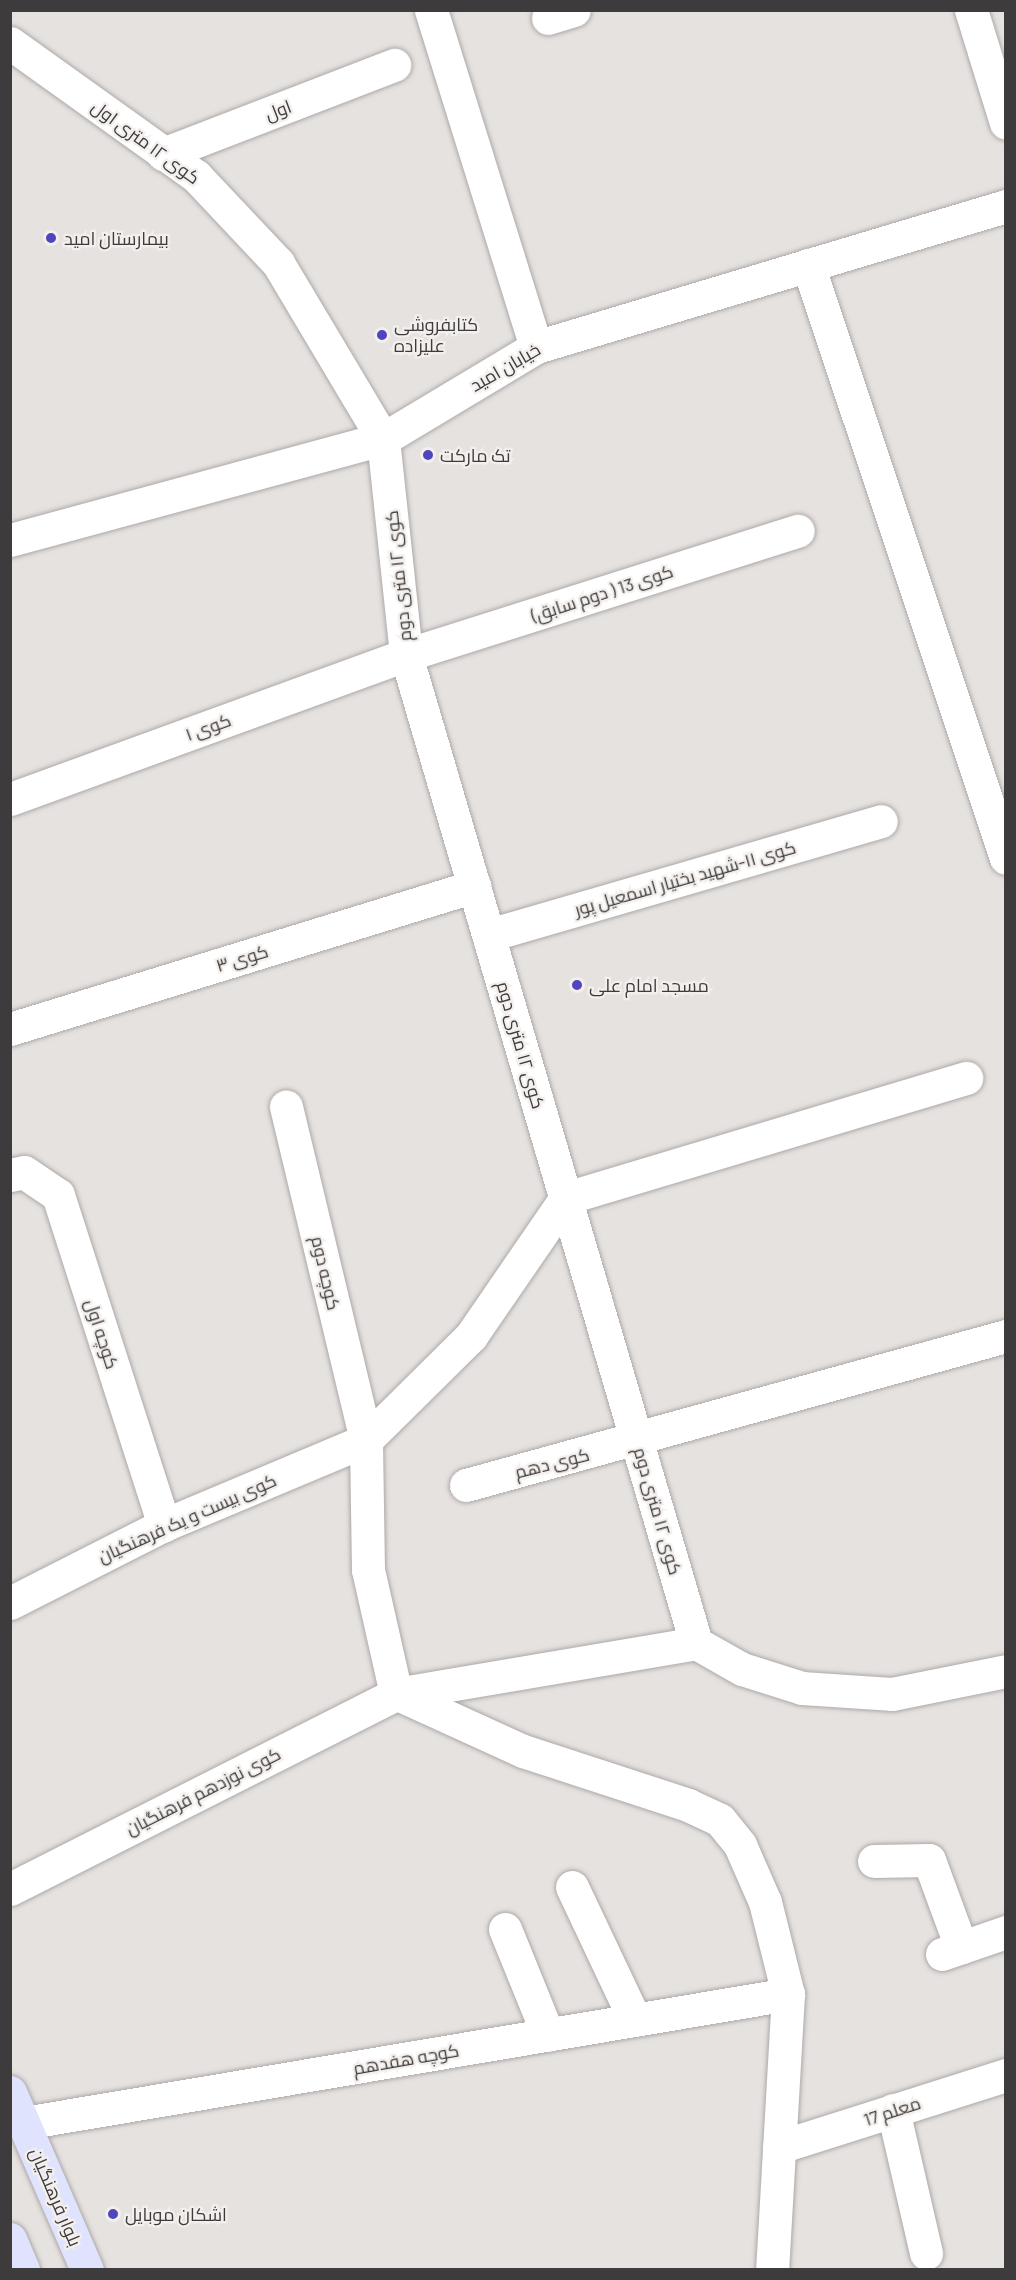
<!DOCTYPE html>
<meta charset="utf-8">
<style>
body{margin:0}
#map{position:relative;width:1016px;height:2280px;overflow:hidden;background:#e6e2e0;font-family:Barlow,Cairo,sans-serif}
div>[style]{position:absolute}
.roads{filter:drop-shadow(0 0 2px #ada9a7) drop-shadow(0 0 2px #ada9a7)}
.minor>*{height:33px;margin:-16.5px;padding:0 16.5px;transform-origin:16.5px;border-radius:16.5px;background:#fff}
.major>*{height:33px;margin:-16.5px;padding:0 16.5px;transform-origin:16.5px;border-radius:16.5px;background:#e0e3fe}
.dots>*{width:16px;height:16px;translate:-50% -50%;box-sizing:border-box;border:3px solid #f3efed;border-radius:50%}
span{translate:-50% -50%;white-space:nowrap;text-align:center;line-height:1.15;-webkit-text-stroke:4.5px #f3efed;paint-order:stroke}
.street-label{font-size:18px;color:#3d3b3b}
.poi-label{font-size:18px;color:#3d3b3b}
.left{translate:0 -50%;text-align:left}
.frame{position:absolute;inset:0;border:12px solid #3d3b3b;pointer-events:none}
</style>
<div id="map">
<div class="roads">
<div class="minor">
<div style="left:431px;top:10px;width:353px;rotate:72.7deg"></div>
<div style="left:971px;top:10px;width:118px;rotate:72.8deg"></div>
<div style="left:548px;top:18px;width:27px;rotate:-17deg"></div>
<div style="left:10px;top:43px;width:229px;rotate:35.6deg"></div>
<div style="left:196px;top:176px;width:120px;rotate:46.7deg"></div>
<div style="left:278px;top:263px;width:205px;rotate:59.2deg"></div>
<div style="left:383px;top:439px;width:217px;rotate:83.9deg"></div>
<div style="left:406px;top:655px;width:1030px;rotate:73.64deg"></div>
<div style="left:163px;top:154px;width:248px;rotate:-21.1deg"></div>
<div style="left:808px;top:265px;width:625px;rotate:71.54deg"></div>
<div style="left:10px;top:540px;width:386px;rotate:-15.2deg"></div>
<div style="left:383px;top:439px;width:179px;rotate:-31deg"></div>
<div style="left:536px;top:347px;width:491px;rotate:-16.7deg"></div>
<div style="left:10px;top:799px;width:421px;rotate:-20deg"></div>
<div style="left:406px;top:655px;width:411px;rotate:-17.6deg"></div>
<div style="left:489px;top:935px;width:408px;rotate:-16.2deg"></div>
<div style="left:10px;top:1029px;width:486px;rotate:-17.1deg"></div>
<div style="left:10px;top:1175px;width:14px;rotate:-12deg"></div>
<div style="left:24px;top:1172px;width:41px;rotate:34.1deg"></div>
<div style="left:58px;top:1195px;width:347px;rotate:72.2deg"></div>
<div style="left:466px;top:1485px;width:560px;rotate:-15.43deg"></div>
<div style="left:10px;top:1603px;width:173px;rotate:-26.9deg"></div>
<div style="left:164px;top:1525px;width:219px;rotate:-22.8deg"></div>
<div style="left:366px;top:1440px;width:343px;rotate:-103.5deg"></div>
<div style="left:396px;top:1694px;width:127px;rotate:-102.7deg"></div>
<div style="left:368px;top:1570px;width:130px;rotate:-90.9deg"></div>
<div style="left:366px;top:1440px;width:148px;rotate:-44.7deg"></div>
<div style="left:471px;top:1336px;width:168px;rotate:-55.5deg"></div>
<div style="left:566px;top:1198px;width:418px;rotate:-16.7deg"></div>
<div style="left:398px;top:1694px;width:137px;rotate:24.5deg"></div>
<div style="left:523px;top:1751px;width:174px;rotate:18.1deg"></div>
<div style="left:688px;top:1805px;width:35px;rotate:25deg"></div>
<div style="left:720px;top:1820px;width:32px;rotate:51deg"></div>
<div style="left:740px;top:1845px;width:62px;rotate:66.3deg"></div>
<div style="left:765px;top:1902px;width:95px;rotate:76deg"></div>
<div style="left:788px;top:1994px;width:276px;rotate:93.3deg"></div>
<div style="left:874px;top:1861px;width:55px;rotate:-1deg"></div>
<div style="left:929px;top:1860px;width:93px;rotate:69.8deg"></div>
<div style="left:572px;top:1887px;width:147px;rotate:64.7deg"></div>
<div style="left:10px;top:1889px;width:432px;rotate:-26.8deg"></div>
<div style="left:396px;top:1694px;width:304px;rotate:-9.6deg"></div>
<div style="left:696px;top:1643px;width:53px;rotate:29.5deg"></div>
<div style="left:742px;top:1669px;width:63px;rotate:17.6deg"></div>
<div style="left:802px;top:1688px;width:90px;rotate:3.8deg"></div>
<div style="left:892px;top:1694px;width:116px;rotate:-11.4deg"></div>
<div style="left:505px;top:1929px;width:114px;rotate:67.9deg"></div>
<div style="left:942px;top:1954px;width:68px;rotate:-19deg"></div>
<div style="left:893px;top:2110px;width:147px;rotate:77deg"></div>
<div style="left:24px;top:2123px;width:775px;rotate:-9.58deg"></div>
<div style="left:779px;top:2147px;width:238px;rotate:-17.6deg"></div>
</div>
<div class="major">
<div style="left:10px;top:2092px;width:194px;rotate:66.6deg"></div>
<div style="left:10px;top:2239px;width:34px;rotate:67deg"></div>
</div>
</div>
<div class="dots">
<div style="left:51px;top:238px;background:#4f46bd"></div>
<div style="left:382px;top:335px;background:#4f46bd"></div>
<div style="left:428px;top:455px;background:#4f46bd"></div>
<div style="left:577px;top:985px;background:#4f46bd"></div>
<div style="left:113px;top:2214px;background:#4f46bd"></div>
</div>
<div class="street-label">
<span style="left:278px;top:110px;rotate:-21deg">اول</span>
<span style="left:146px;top:142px;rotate:36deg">کوی ۱۲ متری اول</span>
<span style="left:505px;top:367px;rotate:-30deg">خیابان امید</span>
<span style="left:398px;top:576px;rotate:-96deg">کوی ۱۲ متری دوم</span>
<span style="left:602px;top:593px;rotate:-18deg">کوی 13 ( دوم سابق)</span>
<span style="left:208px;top:727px;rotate:-20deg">کوی ۱</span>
<span style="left:685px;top:878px;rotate:-16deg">کوی ۱۱-شهید بختیار اسمعیل پور</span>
<span style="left:242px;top:958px;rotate:-17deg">کوی ۳</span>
<span style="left:521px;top:1045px;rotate:74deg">کوی ۱۲ متری دوم</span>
<span style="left:326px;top:1273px;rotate:77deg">کوچه دوم</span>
<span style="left:102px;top:1334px;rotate:72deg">کوچه اول</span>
<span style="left:552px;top:1463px;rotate:-14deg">کوی دهم</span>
<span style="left:658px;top:1511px;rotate:74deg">کوی ۱۲ متری دوم</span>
<span style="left:187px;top:1518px;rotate:-24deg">کوی بیست و یک فرهنگیان</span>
<span style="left:203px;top:1791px;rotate:-27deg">کوی نوزدهم فرهنگیان</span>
<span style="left:406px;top:2059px;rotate:-10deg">کوچه هفدهم</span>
<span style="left:892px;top:2111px;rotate:-18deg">معلم 17</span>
<span style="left:56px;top:2197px;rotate:67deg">بلوار فرهنگیان</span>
</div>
<div class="poi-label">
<span class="left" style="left:64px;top:238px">بیمارستان امید</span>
<span class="left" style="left:394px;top:335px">کتابفروشی<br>علیزاده</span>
<span class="left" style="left:440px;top:455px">تک مارکت</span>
<span class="left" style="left:589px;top:985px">مسجد امام علی</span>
<span class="left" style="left:125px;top:2214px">اشکان موبایل</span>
</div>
<div class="frame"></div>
</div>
